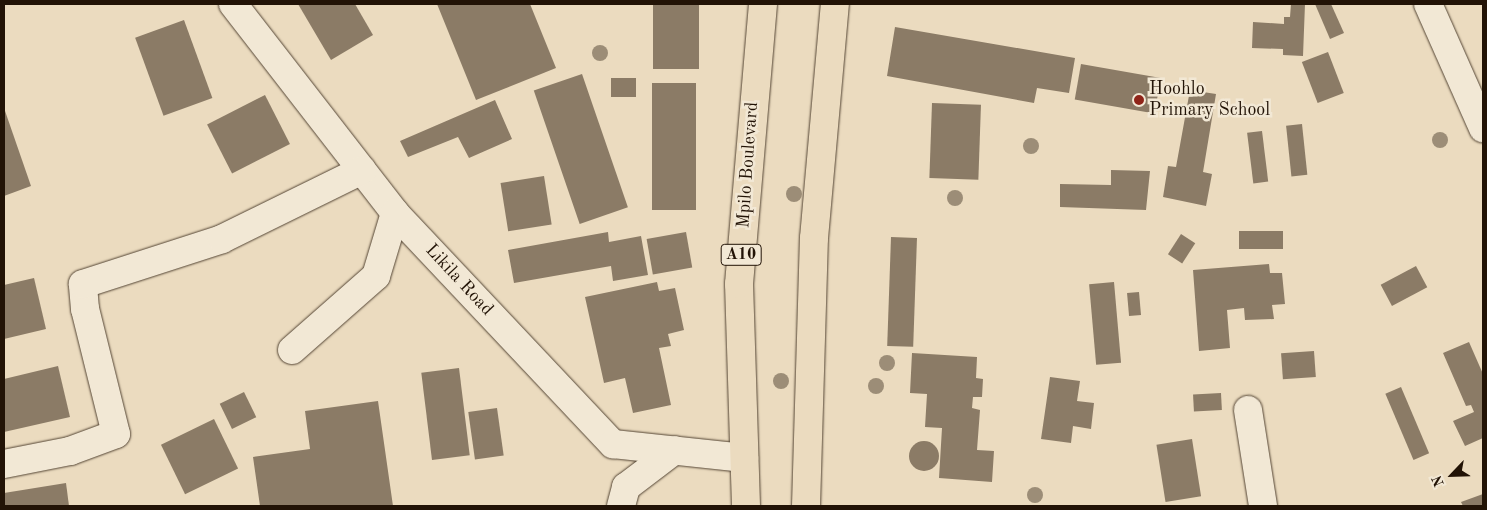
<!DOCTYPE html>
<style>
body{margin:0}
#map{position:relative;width:1487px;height:510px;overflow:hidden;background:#ebdbbf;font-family:"Old Standard TT",serif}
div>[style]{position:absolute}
.building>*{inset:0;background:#8b7b66;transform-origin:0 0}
.round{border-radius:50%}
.roads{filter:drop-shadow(0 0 1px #544534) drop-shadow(0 0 1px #544534)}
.minor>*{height:28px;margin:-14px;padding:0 14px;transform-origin:14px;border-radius:14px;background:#f2e8d5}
.highway>*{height:28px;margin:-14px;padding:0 14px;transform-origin:14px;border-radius:14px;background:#ebdbbf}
.trees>*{width:16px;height:16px;margin:-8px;border-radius:50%;background:#9c8d77}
.dots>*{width:14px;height:14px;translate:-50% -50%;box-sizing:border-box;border:2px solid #f2e8d5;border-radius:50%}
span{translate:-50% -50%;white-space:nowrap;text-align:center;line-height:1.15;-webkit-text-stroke:5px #f2e8d5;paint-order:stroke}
.shield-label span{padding:1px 4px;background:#f2e8d5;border:1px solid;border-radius:4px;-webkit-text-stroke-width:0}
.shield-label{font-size:16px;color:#221306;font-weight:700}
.poi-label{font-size:18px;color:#221306}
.left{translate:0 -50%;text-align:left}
.street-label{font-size:18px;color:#221306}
.frame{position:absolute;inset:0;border:5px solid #221306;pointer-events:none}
.north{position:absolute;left:1427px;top:450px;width:50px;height:50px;-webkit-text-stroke:4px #f2e8d5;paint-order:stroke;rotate:246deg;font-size:14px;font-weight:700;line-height:20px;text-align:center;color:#221306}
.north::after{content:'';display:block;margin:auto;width:18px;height:22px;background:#221306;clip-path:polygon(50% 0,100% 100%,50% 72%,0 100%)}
</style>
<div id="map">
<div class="building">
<div style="clip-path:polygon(298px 4px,355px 4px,373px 35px,331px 60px)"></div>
<div style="clip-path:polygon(437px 4px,530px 4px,556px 68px,476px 100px)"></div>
<div style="left:653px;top:4px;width:46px;height:65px"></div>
<div style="clip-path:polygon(1291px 4px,1305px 4px,1303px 56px,1283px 55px,1283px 49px,1252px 48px,1253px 22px,1284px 24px,1284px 17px,1290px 17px)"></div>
<div style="clip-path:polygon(1315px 4px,1331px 4px,1344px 33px,1330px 39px)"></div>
<div style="left:184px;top:20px;width:83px;height:52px;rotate:70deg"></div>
<div style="clip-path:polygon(895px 27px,1075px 58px,1069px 93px,1037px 88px,1034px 103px,887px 76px)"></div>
<div style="left:1328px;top:52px;width:44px;height:28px;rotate:69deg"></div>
<div style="left:1081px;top:64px;width:81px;height:36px;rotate:10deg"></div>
<div style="left:582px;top:74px;width:141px;height:51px;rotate:71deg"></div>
<div style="left:611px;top:78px;width:25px;height:19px"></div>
<div style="left:652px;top:83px;width:44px;height:127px"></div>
<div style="clip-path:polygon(1190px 90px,1216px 94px,1203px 172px,1212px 174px,1206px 206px,1163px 197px,1168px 166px,1176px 167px)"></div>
<div style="left:265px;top:95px;width:55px;height:65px;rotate:63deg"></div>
<div style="clip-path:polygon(495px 100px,512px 139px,469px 158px,458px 137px,408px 157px,400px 141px)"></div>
<div style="left:932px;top:103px;width:49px;height:75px;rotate:2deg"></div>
<div style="clip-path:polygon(4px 108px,31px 186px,4px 196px)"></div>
<div style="left:1302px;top:124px;width:51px;height:16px;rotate:84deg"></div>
<div style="left:1262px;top:131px;width:51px;height:15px;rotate:83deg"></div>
<div style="clip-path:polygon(1111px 170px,1150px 171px,1146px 210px,1060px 207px,1060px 184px,1111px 185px)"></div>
<div style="left:544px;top:176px;width:49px;height:44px;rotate:81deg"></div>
<div style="left:1283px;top:231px;width:18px;height:44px;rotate:90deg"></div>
<div style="clip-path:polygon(608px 232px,609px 242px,641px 236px,648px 275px,613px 281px,611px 266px,514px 283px,508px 250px)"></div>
<div style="left:686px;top:232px;width:36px;height:40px;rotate:80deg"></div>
<div style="left:1181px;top:234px;width:17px;height:24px;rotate:33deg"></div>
<div style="left:891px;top:237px;width:26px;height:109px;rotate:2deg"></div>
<div style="clip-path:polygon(1269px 264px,1270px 273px,1282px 273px,1285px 304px,1272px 305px,1274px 319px,1245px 320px,1244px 308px,1227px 310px,1230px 348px,1199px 351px,1193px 270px)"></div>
<div style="left:1416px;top:266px;width:24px;height:40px;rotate:62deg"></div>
<div style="clip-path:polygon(34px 278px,46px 329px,4px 339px,4px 285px)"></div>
<div style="clip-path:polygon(657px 282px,659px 291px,675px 288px,684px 330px,668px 334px,671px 346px,659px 348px,671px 405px,633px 413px,625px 378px,604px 383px,585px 297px)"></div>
<div style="left:1114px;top:282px;width:81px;height:25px;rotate:85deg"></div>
<div style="left:1139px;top:292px;width:23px;height:12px;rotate:85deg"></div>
<div style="clip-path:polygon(1469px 342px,1483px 374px,1483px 438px,1465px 446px,1453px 421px,1474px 412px,1471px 405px,1466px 406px,1443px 353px)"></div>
<div style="left:1314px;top:351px;width:26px;height:33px;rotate:86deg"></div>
<div style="clip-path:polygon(912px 353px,977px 357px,976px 378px,983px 379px,982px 397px,973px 397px,972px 408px,980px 410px,977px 450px,994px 451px,992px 482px,939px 478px,942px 428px,925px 427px,927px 394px,910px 393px)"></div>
<div style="clip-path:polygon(58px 366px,70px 417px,4px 432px,4px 379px)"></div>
<div style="left:459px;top:368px;width:88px;height:38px;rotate:83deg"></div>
<div style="clip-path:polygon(1050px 377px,1080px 381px,1077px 401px,1094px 403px,1091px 429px,1073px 426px,1071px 443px,1041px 439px)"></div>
<div style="left:1401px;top:387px;width:72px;height:17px;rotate:67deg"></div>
<div style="left:244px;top:392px;width:28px;height:27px;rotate:64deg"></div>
<div style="left:1221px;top:393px;width:17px;height:28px;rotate:87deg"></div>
<div style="clip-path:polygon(378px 401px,393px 506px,260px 506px,253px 457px,310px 449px,305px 411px)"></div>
<div style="left:497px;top:408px;width:48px;height:29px;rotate:82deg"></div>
<div style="left:214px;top:419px;width:55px;height:59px;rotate:64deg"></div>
<div style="left:1192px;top:439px;width:58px;height:36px;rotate:81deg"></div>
<div class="round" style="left:909px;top:441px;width:30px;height:30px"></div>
<div style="clip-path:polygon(66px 483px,69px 506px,4px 506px,4px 493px)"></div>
<div style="clip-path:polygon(1483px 494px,1483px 506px,1463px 506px,1461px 502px)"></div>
</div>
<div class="roads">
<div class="minor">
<div style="left:233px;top:4px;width:264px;rotate:52.2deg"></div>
<div style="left:395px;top:213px;width:318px;rotate:46.7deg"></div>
<div style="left:613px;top:444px;width:132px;rotate:6.1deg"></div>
<div style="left:1428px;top:4px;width:136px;rotate:66.1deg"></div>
<div style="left:292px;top:350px;width:112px;rotate:-41.4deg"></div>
<div style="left:376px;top:276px;width:66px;rotate:-73.2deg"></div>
<div style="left:1248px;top:410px;width:97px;rotate:81.1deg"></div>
<div style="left:4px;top:464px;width:67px;rotate:-11.1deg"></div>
<div style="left:70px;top:451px;width:49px;rotate:-20.3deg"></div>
<div style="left:116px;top:434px;width:129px;rotate:-103.9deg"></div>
<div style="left:85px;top:309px;width:25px;rotate:-95deg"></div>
<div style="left:83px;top:284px;width:146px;rotate:-17.9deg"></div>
<div style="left:222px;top:239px;width:156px;rotate:-26.2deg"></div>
<div style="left:621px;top:506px;width:20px;rotate:-75deg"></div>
<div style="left:626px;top:487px;width:61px;rotate:-37.1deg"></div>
</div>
<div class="highway">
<div style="left:746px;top:506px;width:222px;rotate:-91.8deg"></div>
<div style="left:739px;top:284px;width:281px;rotate:-85.1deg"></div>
<div style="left:806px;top:506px;width:268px;rotate:-88.3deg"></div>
<div style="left:814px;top:238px;width:235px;rotate:-84.9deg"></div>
</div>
</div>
<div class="trees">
<div style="left:600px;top:53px"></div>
<div style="left:1440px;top:140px"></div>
<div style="left:1031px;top:146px"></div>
<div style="left:794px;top:194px"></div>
<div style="left:955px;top:198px"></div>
<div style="left:887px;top:363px"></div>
<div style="left:781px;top:381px"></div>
<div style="left:876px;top:386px"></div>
<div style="left:1035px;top:495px"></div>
</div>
<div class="dots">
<div style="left:1139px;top:100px;background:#8f2418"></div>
</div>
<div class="shield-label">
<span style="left:741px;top:255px">A10</span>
</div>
<div class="poi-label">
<span class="left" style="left:1149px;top:100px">Hoohlo<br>Primary School</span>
</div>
<div class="street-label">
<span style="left:748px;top:165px;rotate:-86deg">Mpilo Boulevard</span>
<span style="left:459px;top:280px;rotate:47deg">Likila Road</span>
</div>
<div class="frame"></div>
<div class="north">N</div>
</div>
